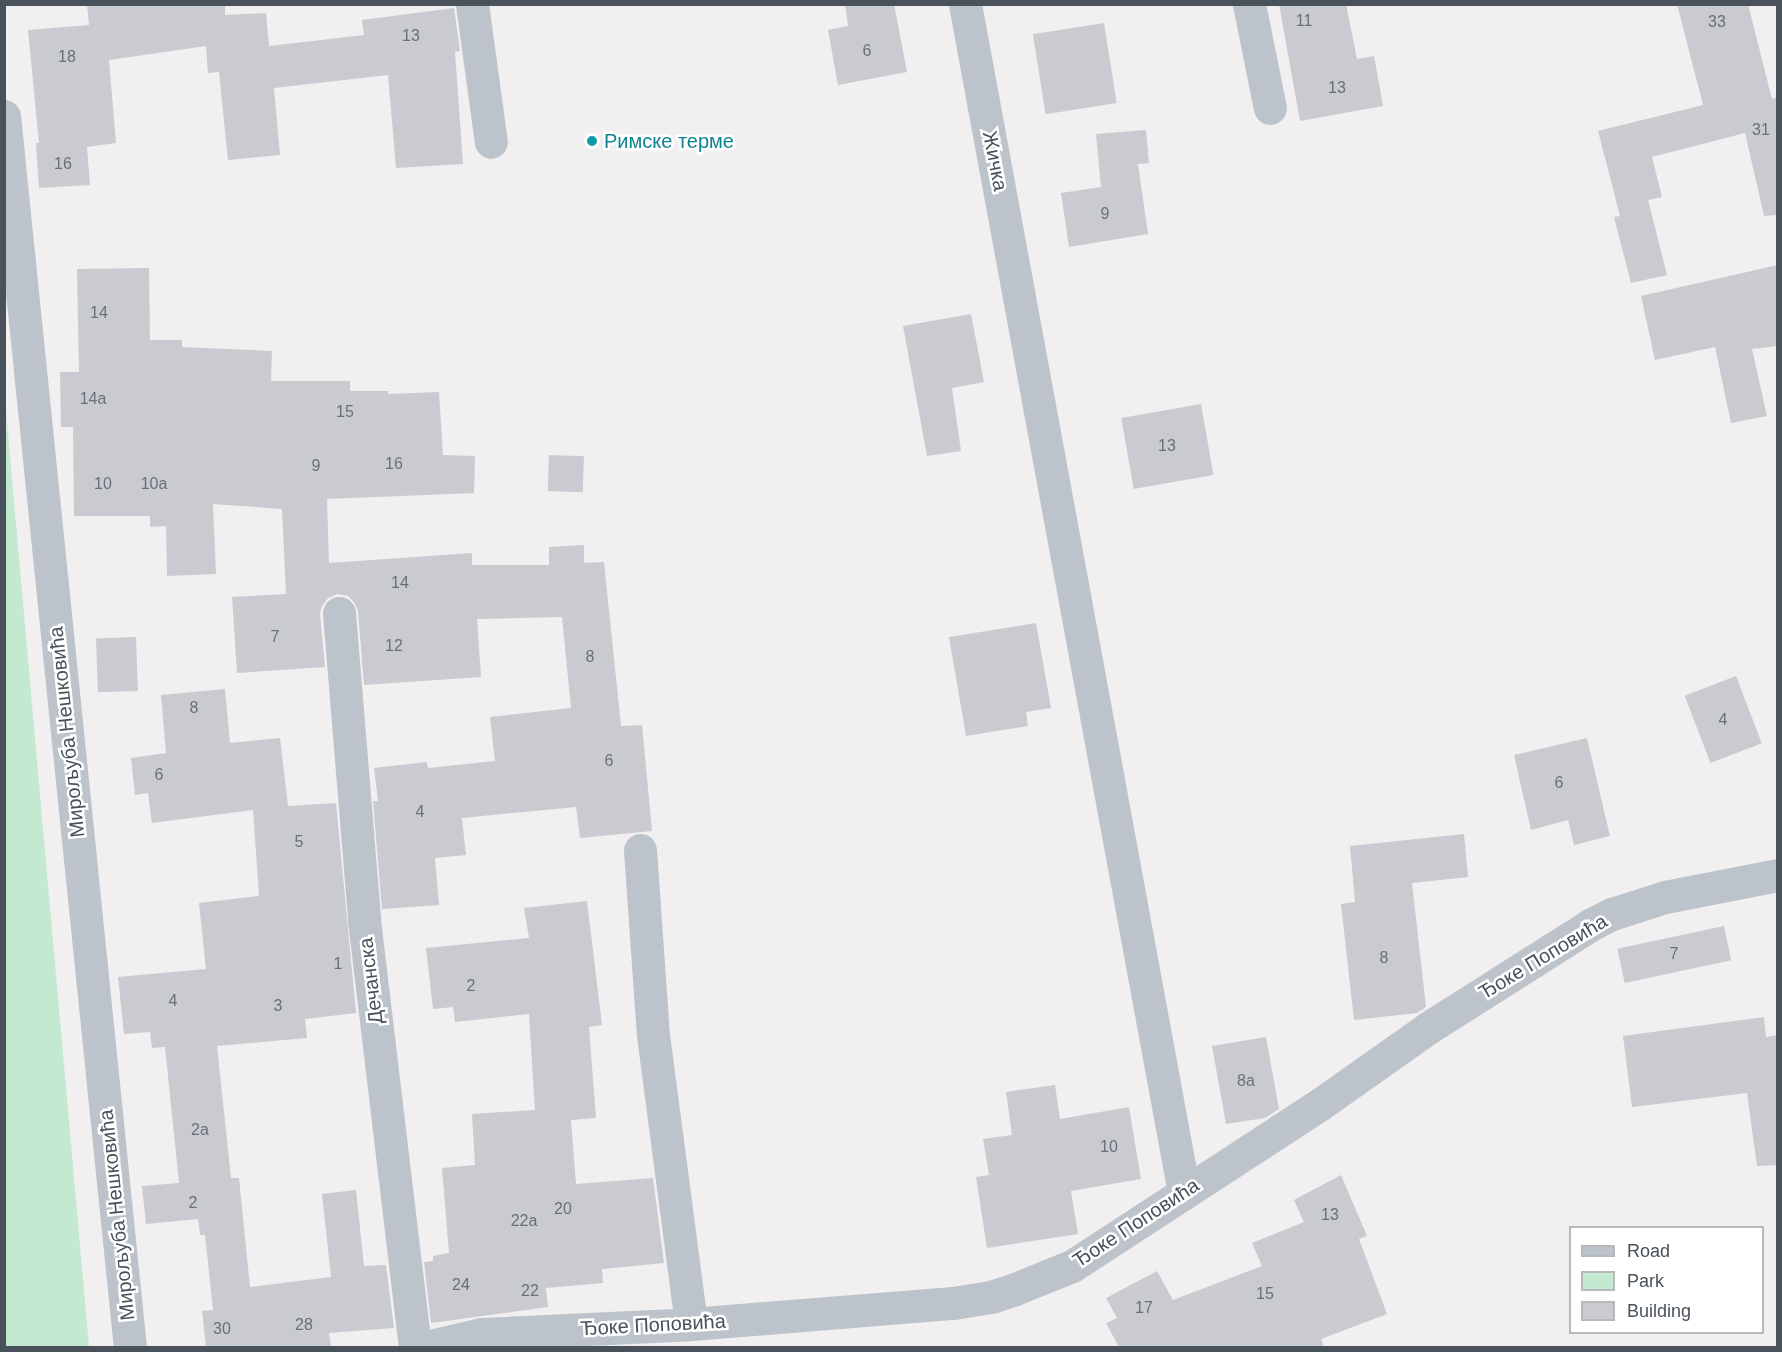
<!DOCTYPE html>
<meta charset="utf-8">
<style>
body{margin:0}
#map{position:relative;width:1782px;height:1352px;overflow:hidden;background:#f1efef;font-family:Arial,sans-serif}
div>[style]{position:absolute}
.green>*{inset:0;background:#c3e9d1}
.building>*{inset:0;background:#c9cbd1;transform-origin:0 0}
.minor>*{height:33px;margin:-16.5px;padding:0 16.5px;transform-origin:16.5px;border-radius:16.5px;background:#bcc3ca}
.dots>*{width:16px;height:16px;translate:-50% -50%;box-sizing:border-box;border:3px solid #fff;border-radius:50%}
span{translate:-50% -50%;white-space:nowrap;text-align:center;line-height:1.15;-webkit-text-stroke:5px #fff;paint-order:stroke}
.number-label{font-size:16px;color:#697078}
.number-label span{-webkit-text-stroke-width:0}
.culture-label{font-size:20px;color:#0d838f}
.left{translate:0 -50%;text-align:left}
.street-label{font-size:20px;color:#49525a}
.frame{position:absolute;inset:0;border:6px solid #49525a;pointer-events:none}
.legend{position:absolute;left:1569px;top:1226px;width:195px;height:108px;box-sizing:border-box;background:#fff;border:2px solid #b6babd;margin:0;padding:8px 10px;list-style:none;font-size:18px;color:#49525a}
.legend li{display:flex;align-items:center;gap:12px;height:30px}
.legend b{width:30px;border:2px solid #b6babd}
</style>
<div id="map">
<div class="green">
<div style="clip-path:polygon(4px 400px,5px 400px,89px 1347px,5px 1347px)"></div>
</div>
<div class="building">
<div style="clip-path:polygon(87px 4px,225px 4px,225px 15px,266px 13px,269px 46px,364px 35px,362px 20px,454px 8px,460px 51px,455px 52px,463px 164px,396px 168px,388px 75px,274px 88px,280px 155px,228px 160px,219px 72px,208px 73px,206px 46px,109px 60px,116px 143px,87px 147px,90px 185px,39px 188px,36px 143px,39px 143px,28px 30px,89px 25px)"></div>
<div style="clip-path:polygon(845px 4px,894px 4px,907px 72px,838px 85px,828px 30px,848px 26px)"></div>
<div style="clip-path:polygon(1279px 4px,1346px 4px,1357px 59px,1374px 56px,1383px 106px,1300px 121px)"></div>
<div style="clip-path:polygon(1677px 4px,1748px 4px,1772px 99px,1778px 97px,1778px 215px,1764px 216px,1745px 133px,1652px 157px,1662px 197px,1648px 200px,1667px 275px,1631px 283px,1614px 217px,1620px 216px,1598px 131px,1703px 105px)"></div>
<div style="left:1104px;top:23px;width:81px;height:72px;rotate:81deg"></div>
<div style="clip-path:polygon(1146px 130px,1149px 163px,1138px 164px,1148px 234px,1069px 247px,1061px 193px,1101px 187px,1096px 134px)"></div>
<div style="clip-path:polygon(1778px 265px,1778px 346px,1752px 349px,1767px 416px,1731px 423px,1715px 347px,1655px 360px,1641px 296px)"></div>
<div style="clip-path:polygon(149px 268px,150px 340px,182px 340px,182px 347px,272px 351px,271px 381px,350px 381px,350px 391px,388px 391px,388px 394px,439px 392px,443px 455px,475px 456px,474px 493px,327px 499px,329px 563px,472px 553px,472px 565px,549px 565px,549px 547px,584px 545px,584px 563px,604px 562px,621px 726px,642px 725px,652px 831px,580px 838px,576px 807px,462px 818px,466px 855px,435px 858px,439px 905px,382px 909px,373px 801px,378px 801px,374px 768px,427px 762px,428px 768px,495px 761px,490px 717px,571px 708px,562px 617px,477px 619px,481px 677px,364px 685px,358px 611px,354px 602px,348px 596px,337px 594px,328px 598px,322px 606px,320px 614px,325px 667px,237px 673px,232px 597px,286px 594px,282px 509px,213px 504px,216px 574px,167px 576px,166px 526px,150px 527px,150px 516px,74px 516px,73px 427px,61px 427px,60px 372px,79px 372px,77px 269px)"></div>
<div style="clip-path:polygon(971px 314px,984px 382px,952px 388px,961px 451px,927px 456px,903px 326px)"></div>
<div style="left:1201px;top:404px;width:72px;height:81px;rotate:80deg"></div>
<div style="left:549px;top:455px;width:35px;height:36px;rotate:2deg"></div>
<div style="clip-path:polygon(1036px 623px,1051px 708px,1026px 712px,1028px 726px,966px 736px,949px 637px)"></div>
<div style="left:136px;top:637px;width:54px;height:40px;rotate:88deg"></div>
<div style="left:1736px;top:676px;width:72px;height:55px;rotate:69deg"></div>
<div style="clip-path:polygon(225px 689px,230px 743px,280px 738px,288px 806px,336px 803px,356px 1013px,305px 1019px,307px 1038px,217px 1046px,231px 1178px,239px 1178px,250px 1287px,331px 1277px,322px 1194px,356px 1190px,364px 1266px,386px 1265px,394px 1328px,329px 1333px,331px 1347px,206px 1347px,202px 1311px,213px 1310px,205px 1235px,200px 1235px,198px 1219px,146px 1224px,142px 1186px,179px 1183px,165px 1047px,152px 1048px,150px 1032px,124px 1034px,118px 977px,206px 969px,199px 903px,259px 896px,253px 810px,152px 823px,148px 793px,135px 795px,131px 758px,166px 753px,161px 695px)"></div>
<div style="clip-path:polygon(1587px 738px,1610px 836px,1574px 845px,1568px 820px,1531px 830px,1514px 755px)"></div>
<div style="clip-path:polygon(1464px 834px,1468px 877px,1412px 883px,1426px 1007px,1417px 1013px,1354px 1020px,1341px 904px,1355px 902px,1350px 846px)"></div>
<div style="clip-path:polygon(587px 901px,602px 1025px,589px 1027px,596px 1118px,571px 1120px,576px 1184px,653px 1178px,664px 1263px,602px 1269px,603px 1283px,546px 1288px,548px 1307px,431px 1323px,424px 1262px,433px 1261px,433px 1256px,449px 1253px,442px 1168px,475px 1165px,472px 1114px,535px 1110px,529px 1014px,455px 1022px,453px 1007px,433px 1009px,426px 948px,529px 938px,524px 908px)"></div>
<div style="left:1724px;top:926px;width:35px;height:109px;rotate:78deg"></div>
<div style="clip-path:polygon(1764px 1017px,1766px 1037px,1778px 1035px,1778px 1165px,1757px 1166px,1747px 1093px,1632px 1107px,1623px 1036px)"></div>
<div style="clip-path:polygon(1266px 1037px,1279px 1109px,1265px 1118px,1226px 1124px,1212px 1046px)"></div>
<div style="clip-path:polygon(1055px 1085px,1060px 1119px,1129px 1107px,1141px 1179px,1071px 1191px,1078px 1234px,987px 1248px,976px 1177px,989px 1175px,983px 1139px,1012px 1135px,1006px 1092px)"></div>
<div style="clip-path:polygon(1341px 1175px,1367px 1236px,1359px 1239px,1387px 1314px,1321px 1339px,1324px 1347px,1119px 1347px,1106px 1323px,1117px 1318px,1106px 1298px,1157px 1271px,1173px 1300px,1262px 1266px,1252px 1243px,1304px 1222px,1294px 1200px)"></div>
</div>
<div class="minor">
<div style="left:472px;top:4px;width:139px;rotate:82.2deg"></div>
<div style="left:965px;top:4px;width:1208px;rotate:79.56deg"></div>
<div style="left:1249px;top:4px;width:106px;rotate:78.6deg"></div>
<div style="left:4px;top:116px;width:1238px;rotate:84.16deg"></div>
<div style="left:339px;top:613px;width:308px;rotate:85.3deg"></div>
<div style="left:364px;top:920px;width:431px;rotate:83.2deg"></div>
<div style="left:640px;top:850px;width:185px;rotate:86deg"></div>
<div style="left:653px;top:1035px;width:291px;rotate:82.5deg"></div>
<div style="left:421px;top:1348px;width:63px;rotate:-12.9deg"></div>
<div style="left:482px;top:1334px;width:209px;rotate:-2.7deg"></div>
<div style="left:691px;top:1324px;width:263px;rotate:-4.6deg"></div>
<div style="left:953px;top:1303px;width:38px;rotate:-9deg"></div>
<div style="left:991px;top:1297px;width:25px;rotate:-18deg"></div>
<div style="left:1015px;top:1289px;width:61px;rotate:-22deg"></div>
<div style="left:1072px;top:1266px;width:295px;rotate:-33.1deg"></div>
<div style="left:1319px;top:1105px;width:133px;rotate:-35.2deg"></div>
<div style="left:1428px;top:1028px;width:192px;rotate:-32.4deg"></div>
<div style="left:1590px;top:925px;width:25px;rotate:-27deg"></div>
<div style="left:1612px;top:914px;width:56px;rotate:-17.8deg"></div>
<div style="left:1665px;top:897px;width:115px;rotate:-11deg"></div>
</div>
<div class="dots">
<div style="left:592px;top:141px;background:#0f9aa8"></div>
</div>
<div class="number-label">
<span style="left:1304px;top:21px">11</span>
<span style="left:1717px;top:22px">33</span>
<span style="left:411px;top:36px">13</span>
<span style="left:867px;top:51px">6</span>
<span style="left:67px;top:57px">18</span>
<span style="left:1337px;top:88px">13</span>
<span style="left:1761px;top:130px">31</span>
<span style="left:63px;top:164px">16</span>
<span style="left:1105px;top:214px">9</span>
<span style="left:99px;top:313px">14</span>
<span style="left:93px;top:399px">14a</span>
<span style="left:345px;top:412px">15</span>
<span style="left:1167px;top:446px">13</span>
<span style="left:394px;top:464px">16</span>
<span style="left:316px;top:466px">9</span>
<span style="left:103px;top:484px">10</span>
<span style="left:154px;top:484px">10a</span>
<span style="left:400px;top:583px">14</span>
<span style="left:275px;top:637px">7</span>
<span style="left:394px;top:646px">12</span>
<span style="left:590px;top:657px">8</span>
<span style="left:194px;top:708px">8</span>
<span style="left:1723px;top:720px">4</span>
<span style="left:609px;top:761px">6</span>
<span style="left:159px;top:775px">6</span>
<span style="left:1559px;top:783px">6</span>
<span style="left:420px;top:812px">4</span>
<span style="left:299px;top:842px">5</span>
<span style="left:1674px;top:954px">7</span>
<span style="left:1384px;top:958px">8</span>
<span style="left:338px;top:964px">1</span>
<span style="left:471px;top:986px">2</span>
<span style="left:173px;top:1001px">4</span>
<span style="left:278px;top:1006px">3</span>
<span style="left:1246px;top:1081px">8a</span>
<span style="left:200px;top:1130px">2a</span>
<span style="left:1109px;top:1147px">10</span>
<span style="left:193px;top:1203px">2</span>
<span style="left:563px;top:1209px">20</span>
<span style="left:1330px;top:1215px">13</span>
<span style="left:524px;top:1221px">22a</span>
<span style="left:461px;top:1285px">24</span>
<span style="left:530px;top:1291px">22</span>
<span style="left:1265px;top:1294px">15</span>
<span style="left:1144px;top:1308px">17</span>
<span style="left:304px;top:1325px">28</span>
<span style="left:222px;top:1329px">30</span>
</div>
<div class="culture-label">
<span class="left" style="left:604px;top:141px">Римске терме</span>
</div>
<div class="street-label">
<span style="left:995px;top:161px;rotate:79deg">Жичка</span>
<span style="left:67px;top:732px;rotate:-96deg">Мирољуба Нешковића</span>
<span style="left:1543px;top:957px;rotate:-31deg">Ђоке Поповића</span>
<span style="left:371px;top:981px;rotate:-97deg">Дечанска</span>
<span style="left:117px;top:1215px;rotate:-96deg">Мирољуба Нешковића</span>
<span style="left:1136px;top:1223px;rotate:-33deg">Ђоке Поповића</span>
<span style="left:653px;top:1325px;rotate:-3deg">Ђоке Поповића</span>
</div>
<div class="frame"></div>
<ul class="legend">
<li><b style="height:8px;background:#bcc3ca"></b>Road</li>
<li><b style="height:16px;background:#c3e9d1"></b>Park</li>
<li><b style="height:16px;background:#c9cbd1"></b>Building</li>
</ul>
</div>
